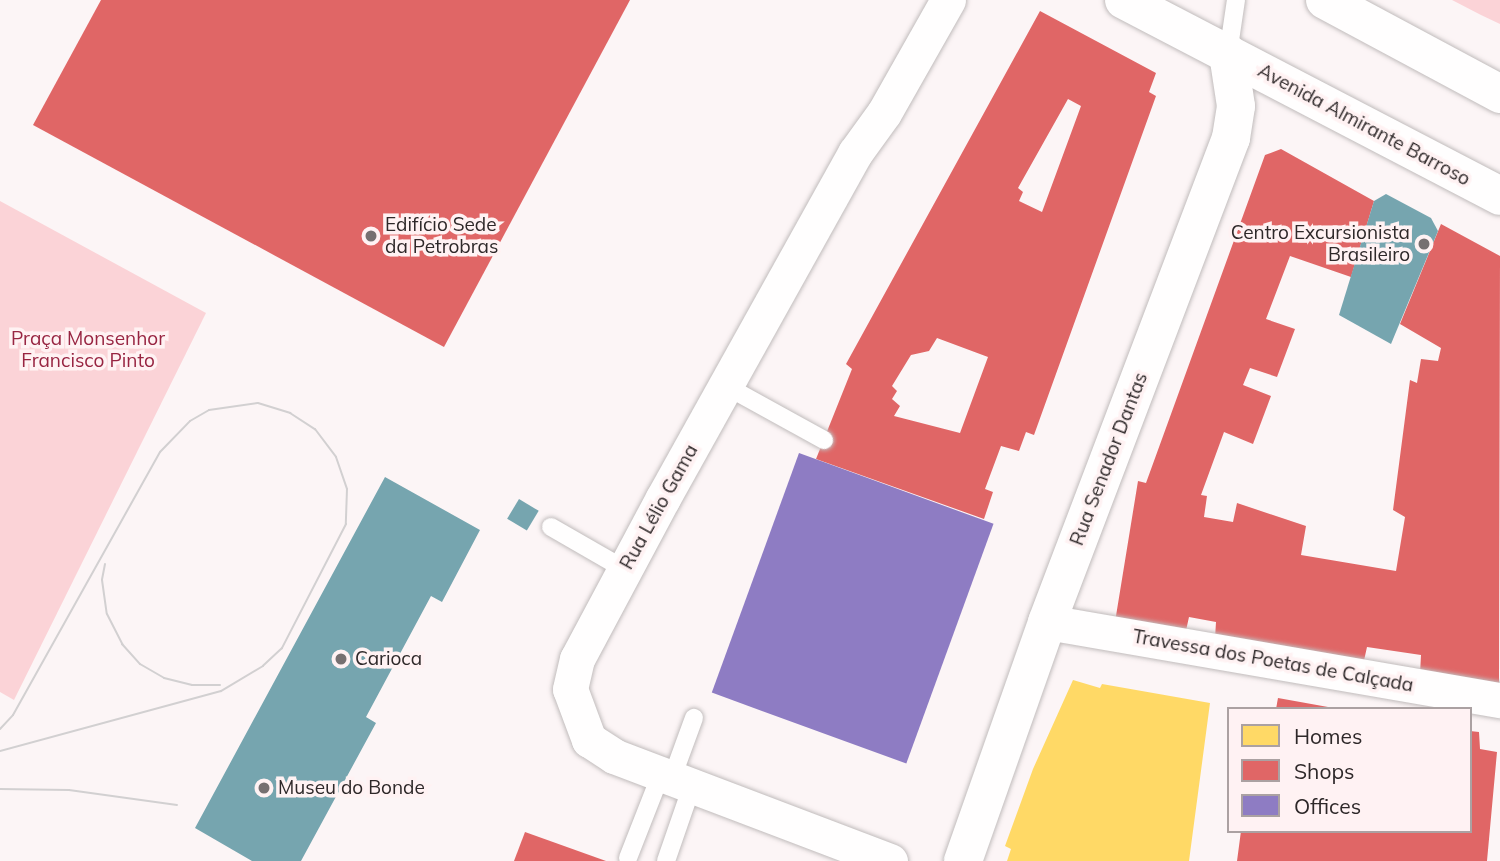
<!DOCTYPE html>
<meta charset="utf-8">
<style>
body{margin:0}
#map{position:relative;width:1500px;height:861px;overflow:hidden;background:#fcf5f6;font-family:Mulish,sans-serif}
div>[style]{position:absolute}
.green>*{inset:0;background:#fbd3d7}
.homes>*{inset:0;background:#ffd966}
.shops>*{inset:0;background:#e06666}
.offices>*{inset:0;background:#8e7cc3;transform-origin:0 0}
.public>*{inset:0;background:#76a5af;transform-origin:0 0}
.roads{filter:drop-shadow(0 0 2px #c1bcbc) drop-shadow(0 0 2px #c1bcbc)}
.lane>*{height:18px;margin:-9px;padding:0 9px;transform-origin:9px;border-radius:9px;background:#fffefe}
.street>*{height:35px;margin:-17.5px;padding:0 17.5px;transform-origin:17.5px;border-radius:17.5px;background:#fffefe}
.secondary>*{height:38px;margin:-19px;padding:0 19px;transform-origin:19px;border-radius:19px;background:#fffefe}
.tram>*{height:2px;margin:-1px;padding:0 1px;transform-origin:1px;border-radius:1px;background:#d2d0d1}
.dots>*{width:19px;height:19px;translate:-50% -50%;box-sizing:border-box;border:4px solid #fff2f3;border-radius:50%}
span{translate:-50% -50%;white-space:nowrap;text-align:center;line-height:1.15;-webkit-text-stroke:7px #fff2f3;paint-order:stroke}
.street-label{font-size:19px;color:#2e2829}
.poi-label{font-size:19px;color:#2e2829}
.left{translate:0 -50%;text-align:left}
.right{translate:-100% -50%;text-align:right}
.park-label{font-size:19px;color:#982542}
.legend{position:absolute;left:1227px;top:707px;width:245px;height:126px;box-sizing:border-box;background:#fff2f3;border:2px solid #aba1a2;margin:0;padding:9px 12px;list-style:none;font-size:21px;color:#2e2829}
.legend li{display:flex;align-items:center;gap:14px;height:35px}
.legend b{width:35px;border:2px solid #aba1a2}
</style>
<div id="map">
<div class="green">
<div style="clip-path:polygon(1452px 0,1500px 0,1500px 24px,1481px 15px)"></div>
<div style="clip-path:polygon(0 201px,206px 313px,14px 700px,0 692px)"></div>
</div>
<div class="homes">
<div style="clip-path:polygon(1073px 680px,1100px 688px,1102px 684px,1210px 703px,1189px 861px,1007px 861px,1011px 849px,1005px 846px,1033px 769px)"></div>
</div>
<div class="shops">
<div style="clip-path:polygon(101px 0,630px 0,444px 347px,33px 125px)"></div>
<div style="clip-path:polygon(evenodd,1040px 11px,1156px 73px,1149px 92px,1156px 96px,1034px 435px,1026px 432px,1019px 451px,1001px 446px,985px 489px,993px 492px,984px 519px,816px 459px,852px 369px,846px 364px,1040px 11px,1068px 99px,1081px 106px,1042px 212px,1019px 201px,1023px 192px,1018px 188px,1068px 99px,1040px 11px,937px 338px,988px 357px,960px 433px,894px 416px,900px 406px,892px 399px,897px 391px,892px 386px,911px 355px,929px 351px,937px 338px)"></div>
<div style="clip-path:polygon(1281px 149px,1374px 201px,1351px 277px,1290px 256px,1266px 319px,1295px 329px,1277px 377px,1250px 368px,1243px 385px,1271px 396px,1253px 444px,1224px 432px,1201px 495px,1207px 496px,1204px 517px,1233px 522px,1237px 503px,1306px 526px,1301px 555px,1396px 571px,1405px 517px,1393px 510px,1410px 380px,1417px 383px,1421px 359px,1438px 361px,1441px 348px,1400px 324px,1441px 224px,1500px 256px,1499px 687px,1420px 674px,1421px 655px,1367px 647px,1363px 665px,1215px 638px,1216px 622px,1189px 617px,1185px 635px,1115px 622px,1138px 481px,1146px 483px,1265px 155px)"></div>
<div style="clip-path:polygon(1278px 698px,1328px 707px,1328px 709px,1276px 709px)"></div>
<div style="clip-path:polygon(1470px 731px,1479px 732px,1480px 749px,1497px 752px,1487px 861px,1237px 861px,1241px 831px,1470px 831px)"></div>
<div style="clip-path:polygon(525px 832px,606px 861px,514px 861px)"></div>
</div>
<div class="offices">
<div style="left:799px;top:453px;width:207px;height:255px;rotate:20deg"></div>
</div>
<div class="public">
<div style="clip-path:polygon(1386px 194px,1431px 218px,1438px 231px,1391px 344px,1339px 315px,1374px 201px)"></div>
<div style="clip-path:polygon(385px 477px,480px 530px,442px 602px,431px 596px,366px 717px,376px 723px,301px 861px,252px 861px,195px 828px)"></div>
<div style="left:519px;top:499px;width:23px;height:23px;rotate:31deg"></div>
</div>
<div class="roads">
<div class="lane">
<div style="left:1228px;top:54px;width:55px;rotate:-81.6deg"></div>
<div style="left:726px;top:386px;width:112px;rotate:28.9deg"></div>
<div style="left:551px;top:527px;width:84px;rotate:29.9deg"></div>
<div style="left:672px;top:778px;width:64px;rotate:-69.9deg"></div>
<div style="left:628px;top:858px;width:90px;rotate:-68.6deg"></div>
<div style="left:666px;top:861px;width:79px;rotate:-70.9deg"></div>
</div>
<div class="street">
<div style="left:1047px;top:622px;width:460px;rotate:9.8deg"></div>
<div style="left:890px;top:861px;width:295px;rotate:-159.2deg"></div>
<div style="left:614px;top:756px;width:30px;rotate:-147deg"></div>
<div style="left:589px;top:740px;width:54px;rotate:-110.4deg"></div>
<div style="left:570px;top:689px;width:31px;rotate:-77deg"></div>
<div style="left:577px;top:659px;width:183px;rotate:-61.9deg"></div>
<div style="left:663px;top:498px;width:395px;rotate:-60.9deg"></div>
<div style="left:855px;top:153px;width:49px;rotate:-54.1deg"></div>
<div style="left:884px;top:113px;width:130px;rotate:-60.5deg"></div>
</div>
<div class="secondary">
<div style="left:1124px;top:0;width:424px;rotate:27.5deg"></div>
<div style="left:1325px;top:0;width:199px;rotate:28.2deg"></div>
<div style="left:963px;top:861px;width:253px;rotate:-70.6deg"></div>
<div style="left:1047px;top:622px;width:518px;rotate:-69.18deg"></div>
<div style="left:1231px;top:138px;width:32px;rotate:-81deg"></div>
<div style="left:1236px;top:106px;width:53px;rotate:-98.7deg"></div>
</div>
</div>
<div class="tram">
<div style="left:105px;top:564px;width:16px;rotate:101deg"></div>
<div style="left:102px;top:580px;width:34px;rotate:82deg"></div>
<div style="left:107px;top:614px;width:34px;rotate:63deg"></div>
<div style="left:122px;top:644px;width:27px;rotate:48deg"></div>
<div style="left:140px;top:664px;width:28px;rotate:30deg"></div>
<div style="left:164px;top:678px;width:29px;rotate:14deg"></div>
<div style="left:192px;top:685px;width:28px"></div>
<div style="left:0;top:729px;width:19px;rotate:-47deg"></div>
<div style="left:13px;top:715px;width:301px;rotate:-60.8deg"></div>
<div style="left:160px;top:452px;width:43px;rotate:-45.9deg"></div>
<div style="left:190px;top:421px;width:22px;rotate:-30deg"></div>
<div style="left:209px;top:410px;width:49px;rotate:-8.1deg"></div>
<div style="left:258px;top:403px;width:34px;rotate:17deg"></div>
<div style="left:290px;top:413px;width:30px;rotate:33deg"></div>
<div style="left:315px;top:429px;width:35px;rotate:53deg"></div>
<div style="left:336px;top:457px;width:34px;rotate:71deg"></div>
<div style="left:347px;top:489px;width:35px;rotate:92deg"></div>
<div style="left:346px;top:524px;width:140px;rotate:117.3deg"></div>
<div style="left:282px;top:648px;width:26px;rotate:137deg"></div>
<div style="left:263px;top:666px;width:49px;rotate:149.2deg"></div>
<div style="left:221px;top:691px;width:229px;rotate:164.8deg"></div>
<div style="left:0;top:789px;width:69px;rotate:0.8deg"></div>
<div style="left:69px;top:790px;width:109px;rotate:7.9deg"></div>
</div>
<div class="dots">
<div style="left:371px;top:236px;background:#767071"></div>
<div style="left:1424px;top:244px;background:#767071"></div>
<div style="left:341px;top:659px;background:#767071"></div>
<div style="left:264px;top:788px;background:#767071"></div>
</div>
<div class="street-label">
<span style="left:1364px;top:125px;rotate:28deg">Avenida Almirante Barroso</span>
<span style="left:1109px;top:459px;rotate:-69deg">Rua Senador Dantas</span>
<span style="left:659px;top:507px;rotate:-61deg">Rua Lélio Gama</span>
<span style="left:1273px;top:661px;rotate:10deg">Travessa dos Poetas de Calçada</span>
</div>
<div class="poi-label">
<span class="left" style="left:385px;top:236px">Edifício Sede<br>da Petrobras</span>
<span class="right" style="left:1410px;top:244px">Centro Excursionista<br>Brasileiro</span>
<span class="left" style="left:355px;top:659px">Carioca</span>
<span class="left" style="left:278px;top:788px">Museu do Bonde</span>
</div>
<div class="park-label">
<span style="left:88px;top:350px">Praça Monsenhor<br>Francisco Pinto</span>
</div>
<ul class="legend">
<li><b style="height:19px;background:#ffd966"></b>Homes</li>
<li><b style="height:19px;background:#e06666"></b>Shops</li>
<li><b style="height:19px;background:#8e7cc3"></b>Offices</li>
</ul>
</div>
